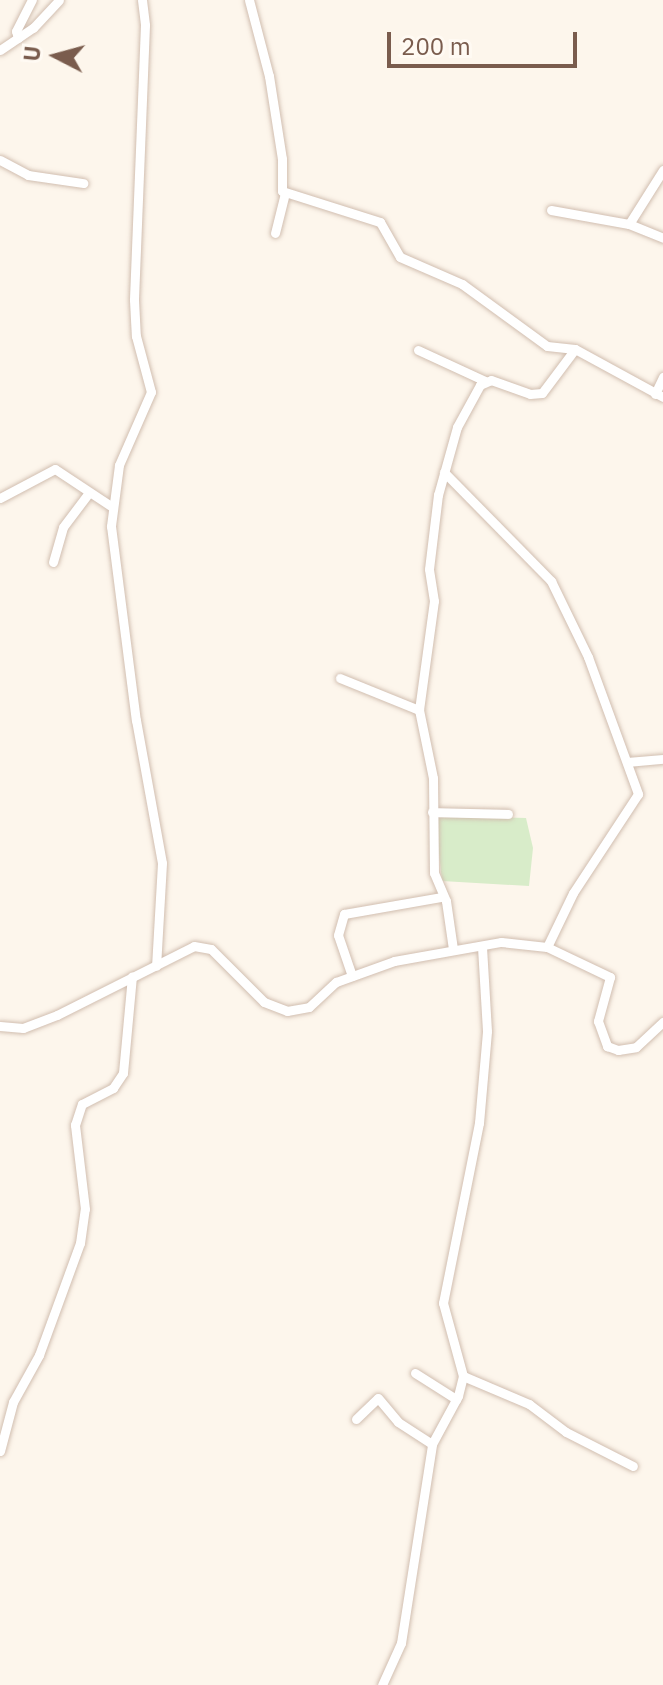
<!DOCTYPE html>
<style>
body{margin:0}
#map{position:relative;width:663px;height:1685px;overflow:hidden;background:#fdf6ec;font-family:"IBM Plex Sans",sans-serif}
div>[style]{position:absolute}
.green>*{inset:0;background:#d8ecc9}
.roads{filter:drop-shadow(0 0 2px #d1beb0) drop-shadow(0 0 2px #d1beb0)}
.minor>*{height:9px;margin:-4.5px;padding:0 4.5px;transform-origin:4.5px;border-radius:4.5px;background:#fff}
span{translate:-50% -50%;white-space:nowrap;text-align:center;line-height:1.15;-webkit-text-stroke:7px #fffaf3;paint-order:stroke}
.north{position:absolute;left:16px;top:16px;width:80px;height:80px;-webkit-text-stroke:6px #fffaf3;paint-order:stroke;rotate:276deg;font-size:22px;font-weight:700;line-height:32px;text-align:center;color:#7a5c4d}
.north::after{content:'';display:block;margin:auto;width:28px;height:36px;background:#7a5c4d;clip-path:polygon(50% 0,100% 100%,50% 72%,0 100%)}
.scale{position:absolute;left:387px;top:32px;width:190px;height:36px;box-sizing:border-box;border:4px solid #7a5c4d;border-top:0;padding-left:10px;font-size:24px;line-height:28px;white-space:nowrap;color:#7a5c4d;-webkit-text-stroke:6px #fffaf3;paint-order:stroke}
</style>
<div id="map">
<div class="green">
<div style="clip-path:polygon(435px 815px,526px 818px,533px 848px,529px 886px,442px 881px)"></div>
</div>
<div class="roads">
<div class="minor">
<div style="left:142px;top:0;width:25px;rotate:83deg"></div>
<div style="left:145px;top:25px;width:275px;rotate:92.3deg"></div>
<div style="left:134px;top:300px;width:36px;rotate:87deg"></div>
<div style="left:136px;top:336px;width:58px;rotate:75deg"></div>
<div style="left:151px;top:392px;width:80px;rotate:113.7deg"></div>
<div style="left:119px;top:465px;width:62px;rotate:97.5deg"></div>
<div style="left:111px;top:526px;width:196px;rotate:82.7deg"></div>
<div style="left:136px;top:720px;width:145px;rotate:79.7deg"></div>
<div style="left:162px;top:863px;width:103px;rotate:93.3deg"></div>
<div style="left:249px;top:0;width:79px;rotate:75.3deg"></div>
<div style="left:269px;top:76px;width:84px;rotate:81.1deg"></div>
<div style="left:282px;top:159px;width:32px;rotate:90deg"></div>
<div style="left:282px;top:191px;width:103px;rotate:17.6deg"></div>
<div style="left:380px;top:222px;width:40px;rotate:60.3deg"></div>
<div style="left:400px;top:257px;width:68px;rotate:23.5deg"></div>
<div style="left:462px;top:284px;width:105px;rotate:36.1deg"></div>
<div style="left:547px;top:346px;width:28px;rotate:6deg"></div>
<div style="left:575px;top:349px;width:100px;rotate:28.6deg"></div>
<div style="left:18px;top:38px;width:7px;rotate:-106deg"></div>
<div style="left:16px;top:31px;width:35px;rotate:-63deg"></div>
<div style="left:0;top:50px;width:40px;rotate:-34deg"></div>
<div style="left:33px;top:28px;width:38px;rotate:-47deg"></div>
<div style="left:0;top:160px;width:32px;rotate:28deg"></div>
<div style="left:28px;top:175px;width:56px;rotate:8.3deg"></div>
<div style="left:551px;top:210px;width:79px;rotate:10.2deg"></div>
<div style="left:629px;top:224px;width:37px;rotate:22deg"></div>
<div style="left:629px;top:224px;width:64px;rotate:-57.8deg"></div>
<div style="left:275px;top:233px;width:41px;rotate:-76deg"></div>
<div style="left:418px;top:350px;width:74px;rotate:24.8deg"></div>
<div style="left:655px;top:394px;width:19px;rotate:-65deg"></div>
<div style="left:444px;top:472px;width:153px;rotate:45.5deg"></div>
<div style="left:551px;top:581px;width:85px;rotate:64deg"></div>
<div style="left:588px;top:657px;width:146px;rotate:69.9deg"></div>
<div style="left:638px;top:794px;width:118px;rotate:123.3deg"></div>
<div style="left:573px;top:893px;width:60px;rotate:115.7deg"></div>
<div style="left:0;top:498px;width:62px;rotate:-27.8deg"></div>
<div style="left:55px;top:469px;width:67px;rotate:33.5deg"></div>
<div style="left:53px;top:562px;width:36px;rotate:-74deg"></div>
<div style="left:63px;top:527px;width:41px;rotate:-52.9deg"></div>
<div style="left:340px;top:678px;width:85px;rotate:22.1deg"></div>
<div style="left:627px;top:762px;width:36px;rotate:-5deg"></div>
<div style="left:432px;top:812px;width:76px;rotate:1.5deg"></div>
<div style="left:453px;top:949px;width:49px;rotate:-98.3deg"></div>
<div style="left:446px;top:901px;width:30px;rotate:-113deg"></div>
<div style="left:434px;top:873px;width:95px;rotate:-90.6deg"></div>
<div style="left:433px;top:778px;width:69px;rotate:-101.6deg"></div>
<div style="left:419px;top:710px;width:110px;rotate:-82.2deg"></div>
<div style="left:434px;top:601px;width:32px;rotate:-99deg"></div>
<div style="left:429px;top:569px;width:75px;rotate:-83.1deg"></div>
<div style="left:438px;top:495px;width:71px;rotate:-74.4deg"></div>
<div style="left:457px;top:427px;width:48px;rotate:-61.3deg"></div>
<div style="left:480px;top:385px;width:12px;rotate:-24deg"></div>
<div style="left:491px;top:380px;width:41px;rotate:19.7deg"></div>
<div style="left:530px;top:394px;width:12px;rotate:-5deg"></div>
<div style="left:542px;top:393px;width:55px;rotate:-53.1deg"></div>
<div style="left:352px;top:976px;width:43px;rotate:-108.9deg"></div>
<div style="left:338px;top:935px;width:22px;rotate:-74deg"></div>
<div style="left:344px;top:914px;width:98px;rotate:-9.9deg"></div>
<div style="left:0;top:1026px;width:23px;rotate:5deg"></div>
<div style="left:23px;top:1028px;width:36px;rotate:-21deg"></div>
<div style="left:57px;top:1015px;width:153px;rotate:-26.7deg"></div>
<div style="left:194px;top:946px;width:17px;rotate:10deg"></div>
<div style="left:211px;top:949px;width:75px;rotate:45deg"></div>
<div style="left:264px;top:1002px;width:25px;rotate:21deg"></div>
<div style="left:287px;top:1011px;width:22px;rotate:-10deg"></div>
<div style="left:309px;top:1007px;width:37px;rotate:-43deg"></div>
<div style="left:336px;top:982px;width:62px;rotate:-19.9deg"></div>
<div style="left:394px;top:961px;width:109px;rotate:-10.1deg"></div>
<div style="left:501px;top:942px;width:46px;rotate:6.2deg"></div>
<div style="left:547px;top:947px;width:70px;rotate:25.5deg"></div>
<div style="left:610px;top:977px;width:46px;rotate:105.3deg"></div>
<div style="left:598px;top:1021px;width:27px;rotate:70deg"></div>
<div style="left:607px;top:1046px;width:12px;rotate:20deg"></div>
<div style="left:618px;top:1050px;width:18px;rotate:-9deg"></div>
<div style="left:636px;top:1047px;width:37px;rotate:-43deg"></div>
<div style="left:415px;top:1373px;width:49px;rotate:32.4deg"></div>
<div style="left:463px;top:1376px;width:72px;rotate:23deg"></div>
<div style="left:529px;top:1404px;width:46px;rotate:37.1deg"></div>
<div style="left:566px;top:1432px;width:75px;rotate:26.9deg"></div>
<div style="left:356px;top:1419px;width:30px;rotate:-44deg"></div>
<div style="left:378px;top:1398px;width:31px;rotate:50deg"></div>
<div style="left:398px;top:1422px;width:40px;rotate:32.9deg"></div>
<div style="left:0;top:1451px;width:51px;rotate:-75.1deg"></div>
<div style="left:13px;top:1402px;width:54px;rotate:-61deg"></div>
<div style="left:39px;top:1355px;width:119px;rotate:-69.9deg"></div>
<div style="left:80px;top:1243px;width:34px;rotate:-82deg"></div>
<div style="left:85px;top:1209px;width:85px;rotate:-96.8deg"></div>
<div style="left:75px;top:1125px;width:22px;rotate:-72deg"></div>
<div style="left:82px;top:1104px;width:35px;rotate:-27deg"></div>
<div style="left:113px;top:1088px;width:18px;rotate:-56deg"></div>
<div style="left:123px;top:1073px;width:97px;rotate:-84.7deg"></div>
<div style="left:382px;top:1685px;width:46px;rotate:-65.7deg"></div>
<div style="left:401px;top:1643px;width:201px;rotate:-81.1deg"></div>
<div style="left:432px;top:1444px;width:55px;rotate:-61.6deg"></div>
<div style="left:458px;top:1396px;width:21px;rotate:-76deg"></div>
<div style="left:463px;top:1376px;width:76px;rotate:-105.3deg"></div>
<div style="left:443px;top:1303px;width:184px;rotate:-78.7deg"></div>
<div style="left:479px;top:1123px;width:92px;rotate:-85deg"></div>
<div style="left:487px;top:1031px;width:84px;rotate:-93.4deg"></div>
</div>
</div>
<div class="north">U</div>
<div class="scale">200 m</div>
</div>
